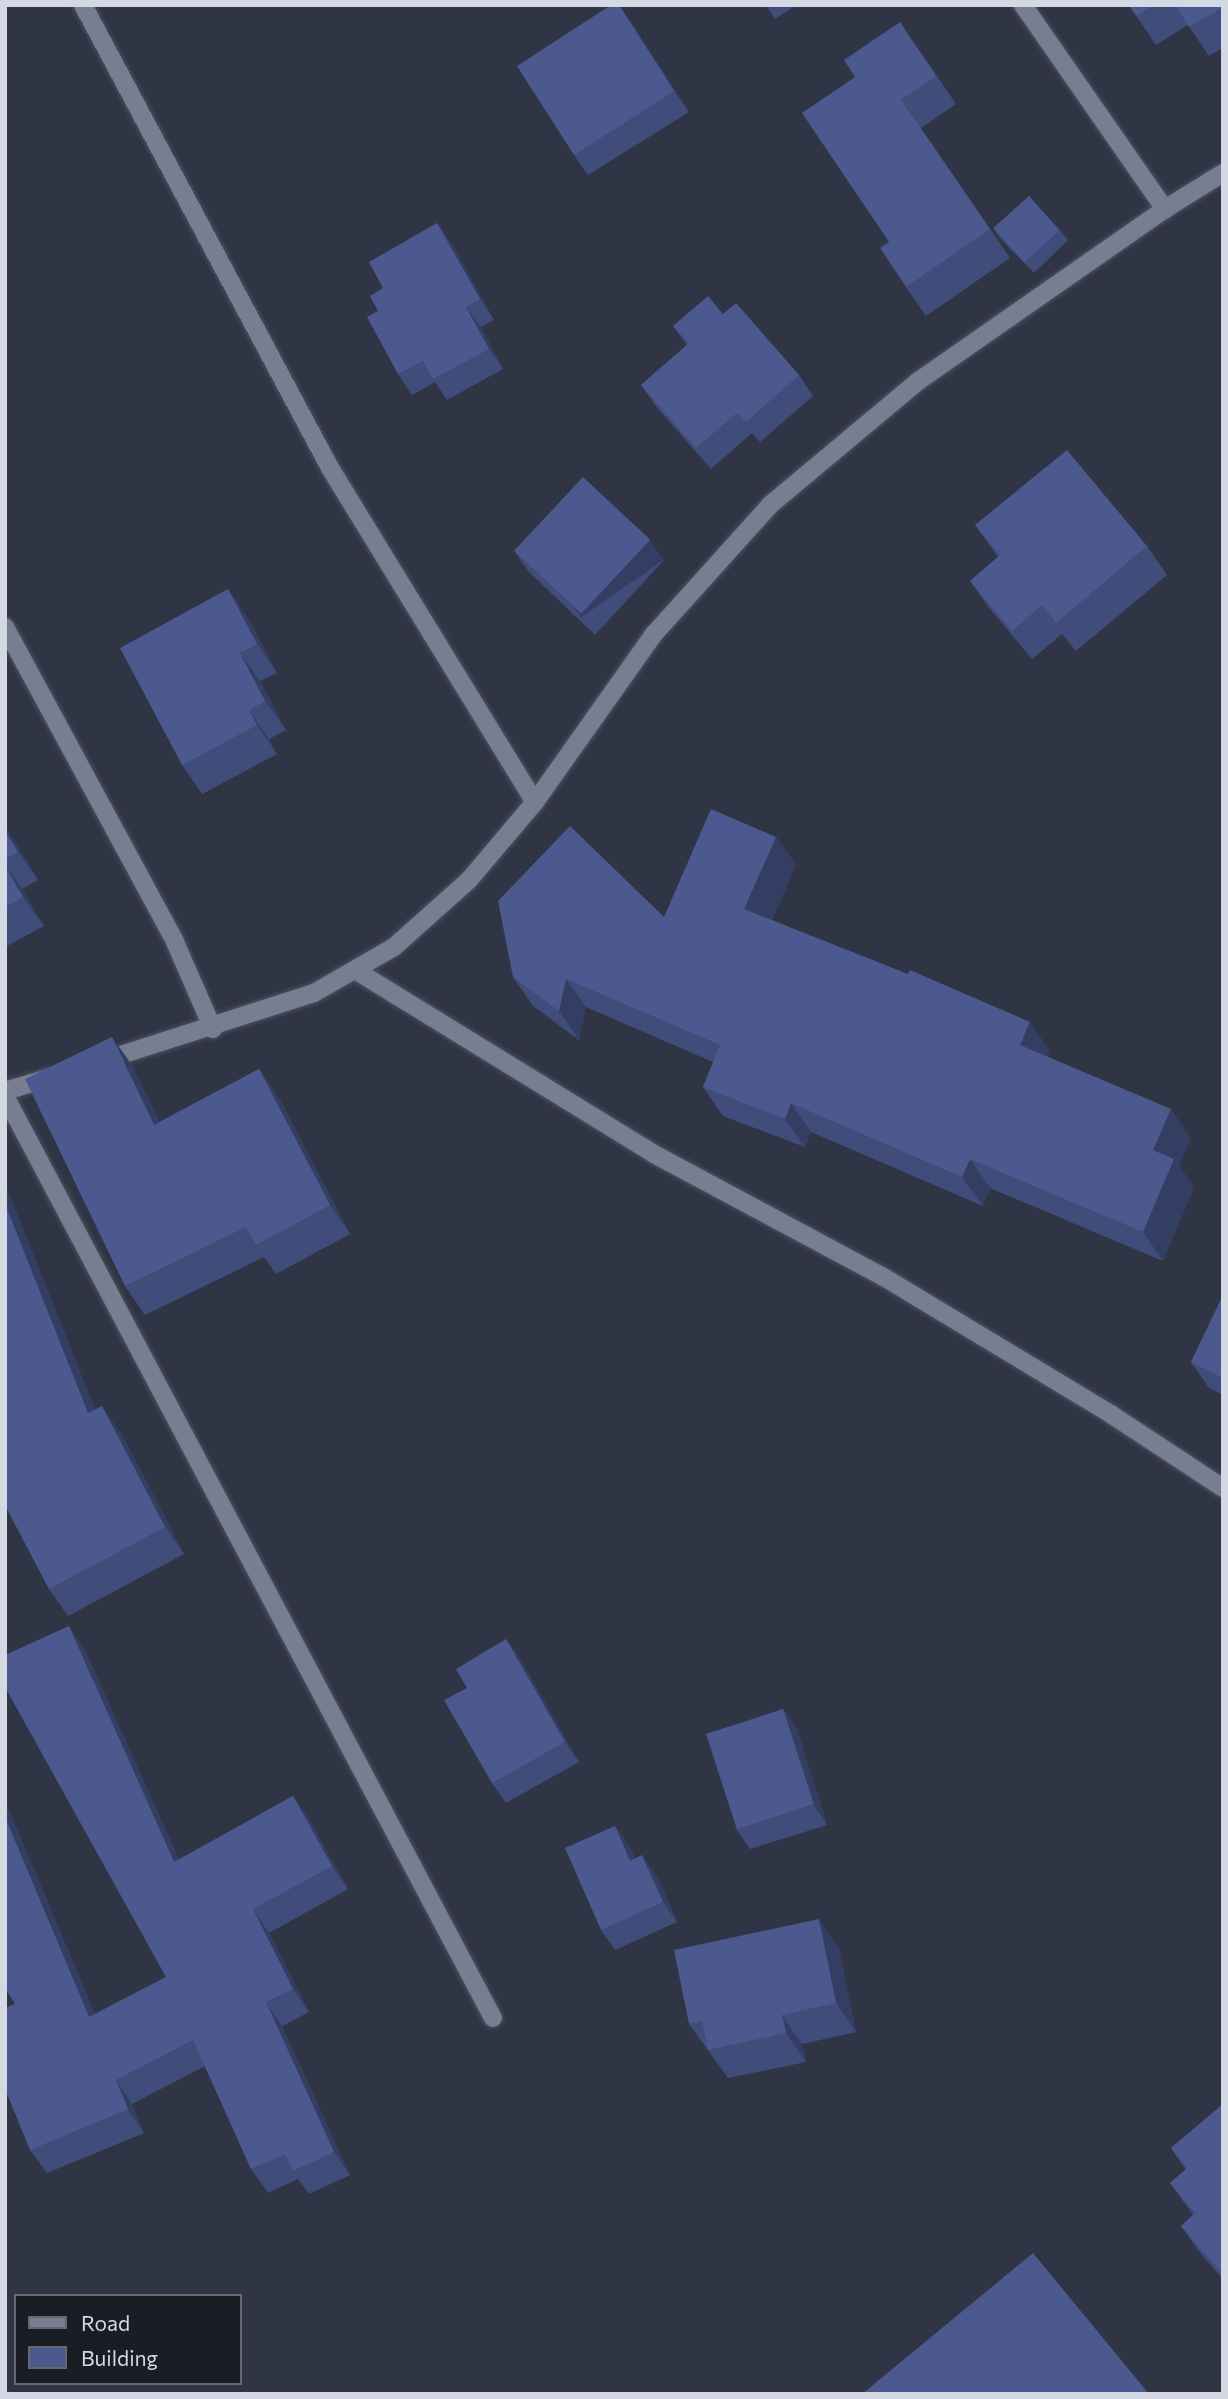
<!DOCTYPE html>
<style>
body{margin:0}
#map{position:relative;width:1228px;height:2399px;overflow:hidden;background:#303545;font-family:Commissioner,sans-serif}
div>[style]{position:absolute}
.roads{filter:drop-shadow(0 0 2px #4d515e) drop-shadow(0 0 2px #4d515e)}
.minor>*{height:18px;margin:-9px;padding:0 9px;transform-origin:9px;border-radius:9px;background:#787e91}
.wall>*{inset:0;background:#404d7a}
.shaded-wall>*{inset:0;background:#343e63;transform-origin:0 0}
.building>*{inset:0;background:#4b598e;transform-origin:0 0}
span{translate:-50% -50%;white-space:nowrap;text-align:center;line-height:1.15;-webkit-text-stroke:5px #1b1d24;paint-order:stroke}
.frame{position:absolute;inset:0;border:7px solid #d4d8e2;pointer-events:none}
.legend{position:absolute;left:14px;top:2294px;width:228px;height:91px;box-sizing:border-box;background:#1b1d24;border:2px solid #656870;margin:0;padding:9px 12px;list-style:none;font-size:21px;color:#d4d8e2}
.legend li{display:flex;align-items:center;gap:14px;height:35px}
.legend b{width:35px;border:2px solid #656870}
</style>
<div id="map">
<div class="roads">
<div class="minor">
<div style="left:83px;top:5px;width:525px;rotate:61.92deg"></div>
<div style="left:330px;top:468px;width:392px;rotate:58.5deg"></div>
<div style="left:1023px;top:5px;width:249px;rotate:55.2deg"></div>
<div style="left:5px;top:627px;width:358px;rotate:61.6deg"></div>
<div style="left:175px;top:942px;width:95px;rotate:66.4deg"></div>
<div style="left:355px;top:970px;width:351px;rotate:31.6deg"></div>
<div style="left:654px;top:1154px;width:259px;rotate:28.2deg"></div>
<div style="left:882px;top:1276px;width:269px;rotate:31.1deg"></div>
<div style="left:1112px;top:1415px;width:133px;rotate:33.3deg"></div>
<div style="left:102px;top:1061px;width:223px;rotate:-17.8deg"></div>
<div style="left:314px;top:993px;width:92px;rotate:-29.9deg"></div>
<div style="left:394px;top:947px;width:101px;rotate:-41.8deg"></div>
<div style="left:469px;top:880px;width:102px;rotate:-49.8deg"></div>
<div style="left:535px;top:802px;width:206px;rotate:-54.7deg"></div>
<div style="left:654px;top:634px;width:173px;rotate:-48deg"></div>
<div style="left:770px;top:505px;width:192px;rotate:-39.9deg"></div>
<div style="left:917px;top:382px;width:302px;rotate:-34.9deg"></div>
<div style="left:1165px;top:209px;width:68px;rotate:-31.8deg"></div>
<div style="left:5px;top:1091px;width:46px;rotate:-16.5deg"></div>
<div style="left:5px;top:1096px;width:1043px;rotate:62.11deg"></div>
</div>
</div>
<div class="wall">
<div style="clip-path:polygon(766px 5px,797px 5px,775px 19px)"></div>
<div style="clip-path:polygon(1129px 5px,1223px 5px,1223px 48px,1209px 56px,1188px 25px,1156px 45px)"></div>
<div style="clip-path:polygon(631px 22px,689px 112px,588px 175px,574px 155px)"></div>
<div style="clip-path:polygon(920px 51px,956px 104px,921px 128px,1010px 258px,926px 316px,906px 287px,889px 242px,855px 77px)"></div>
<div style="clip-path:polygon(437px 223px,452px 244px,494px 320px,481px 327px,503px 369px,447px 400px,435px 382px,412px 395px,398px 374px,378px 311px,383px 288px)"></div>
<div style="clip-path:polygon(993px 228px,1060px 230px,1068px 240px,1034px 273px,1001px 239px)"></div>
<div style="clip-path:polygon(723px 314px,799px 375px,813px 396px,760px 442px,752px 433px,711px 469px,655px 405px,641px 385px,687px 345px,673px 326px)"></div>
<div style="clip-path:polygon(975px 525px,1147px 546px,1167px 575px,1076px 651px,1062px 634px,1032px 659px,990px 609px,970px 581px,998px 557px)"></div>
<div style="clip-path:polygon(515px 552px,664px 560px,595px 635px,529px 572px)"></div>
<div style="clip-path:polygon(228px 589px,248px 618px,277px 673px,260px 681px,286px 730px,269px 739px,277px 754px,202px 794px,182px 765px)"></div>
<div style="clip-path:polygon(5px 826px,38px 880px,22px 889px,44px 926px,5px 947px)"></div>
<div style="clip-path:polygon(776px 837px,796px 865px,772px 920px,1050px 1051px,1047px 1056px,1191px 1138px,1179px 1166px,1194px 1187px,1163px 1261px,990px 1188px,983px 1206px,811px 1132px,805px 1147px,723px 1116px,703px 1087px,713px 1062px,586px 1007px,579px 1040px,533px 1006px,513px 977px,664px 917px)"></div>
<div style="clip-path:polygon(132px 1065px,159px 1122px,259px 1069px,279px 1098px,350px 1234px,276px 1274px,264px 1257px,145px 1315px,125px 1286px)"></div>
<div style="clip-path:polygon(5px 1184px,95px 1410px,121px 1433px,184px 1554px,68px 1616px,49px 1589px,5px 1505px)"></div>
<div style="clip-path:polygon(1223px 1295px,1223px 1395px,1209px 1388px,1191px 1362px)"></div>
<div style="clip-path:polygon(506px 1639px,521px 1660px,579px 1762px,506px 1803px,492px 1783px,467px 1688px)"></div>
<div style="clip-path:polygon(85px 1650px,179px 1860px,293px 1796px,309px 1819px,348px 1889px,269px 1933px,309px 2012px,282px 2026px,350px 2175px,309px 2194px,298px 2179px,268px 2193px,251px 2169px,205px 2066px,132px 2104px,144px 2133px,47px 2173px,30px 2150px,15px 2004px,5px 1801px,95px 2014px,166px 1977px)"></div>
<div style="clip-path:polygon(783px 1709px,797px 1729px,827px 1825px,750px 1849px,736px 1829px)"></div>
<div style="clip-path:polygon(615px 1826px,629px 1846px,635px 1859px,657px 1876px,677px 1922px,615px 1950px,601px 1930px)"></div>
<div style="clip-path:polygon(839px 1948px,856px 2032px,802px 2044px,806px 2062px,728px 2078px,689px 2024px)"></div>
<div style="clip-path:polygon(1223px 2104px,1223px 2279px,1201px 2254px,1181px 2226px,1193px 2215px,1170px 2183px,1186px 2170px,1171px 2148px)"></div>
</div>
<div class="shaded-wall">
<div style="clip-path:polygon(619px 5px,631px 22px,689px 112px,674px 91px)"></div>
<div style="clip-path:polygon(437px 223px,452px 244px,494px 320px,480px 299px)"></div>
<div style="clip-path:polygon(466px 307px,481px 327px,503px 369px,489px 349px)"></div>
<div style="left:650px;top:540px;width:24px;height:101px;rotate:55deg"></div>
<div style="clip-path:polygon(228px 589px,248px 618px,277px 673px,257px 644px)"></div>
<div style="clip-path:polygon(240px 653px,260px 681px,286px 730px,265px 701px)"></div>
<div style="clip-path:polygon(249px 710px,269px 739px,277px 754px,257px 725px)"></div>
<div style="clip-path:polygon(5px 826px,10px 833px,38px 880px,18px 852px,5px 831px)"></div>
<div style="clip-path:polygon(776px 837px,796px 865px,764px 938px,744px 909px)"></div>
<div style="clip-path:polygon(5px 865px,22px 889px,44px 926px,23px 897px)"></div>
<div style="clip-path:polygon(566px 979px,586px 1007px,579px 1040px,559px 1011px)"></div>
<div style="clip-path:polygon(1030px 1022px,1050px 1051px,1040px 1073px,1020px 1045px)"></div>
<div style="clip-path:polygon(112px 1037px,132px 1065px,175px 1153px,154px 1125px)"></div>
<div style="clip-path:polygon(259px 1069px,279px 1098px,350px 1234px,330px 1205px)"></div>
<div style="clip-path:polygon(791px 1103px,811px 1132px,805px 1147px,785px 1119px)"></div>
<div style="clip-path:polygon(1171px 1109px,1191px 1138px,1179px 1166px,1194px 1187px,1163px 1261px,1143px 1232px,1153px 1150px)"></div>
<div style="clip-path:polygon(970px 1159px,990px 1188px,983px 1206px,962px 1177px)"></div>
<div style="clip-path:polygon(5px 1184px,107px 1440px,88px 1413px,5px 1204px)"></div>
<div style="clip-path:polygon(102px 1406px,121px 1433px,184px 1554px,165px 1527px)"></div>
<div style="clip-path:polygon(69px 1626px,85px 1650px,191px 1886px,174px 1862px)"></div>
<div style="clip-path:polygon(506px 1639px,521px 1660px,579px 1762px,565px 1742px)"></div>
<div style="clip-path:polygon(783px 1709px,797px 1729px,827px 1825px,813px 1804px)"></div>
<div style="clip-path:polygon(293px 1796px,309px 1819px,348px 1889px,332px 1866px)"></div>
<div style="clip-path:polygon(5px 1801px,106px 2040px,89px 2017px,5px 1817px)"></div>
<div style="clip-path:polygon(615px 1826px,629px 1846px,644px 1881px,630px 1861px)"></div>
<div style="clip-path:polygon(642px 1855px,657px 1876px,677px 1922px,663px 1902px)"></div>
<div style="clip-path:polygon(253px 1909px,269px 1933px,309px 2012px,293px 1989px)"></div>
<div style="clip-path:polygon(819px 1919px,839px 1948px,856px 2032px,836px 2003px)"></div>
<div style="clip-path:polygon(266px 2002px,282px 2026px,350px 2175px,334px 2152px)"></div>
<div style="clip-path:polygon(782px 2015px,802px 2044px,806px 2062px,786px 2033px)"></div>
<div style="clip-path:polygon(116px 2080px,132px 2104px,144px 2133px,128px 2109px)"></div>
</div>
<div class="building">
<div style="clip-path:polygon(611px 5px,619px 5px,674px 91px,574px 155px,517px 66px)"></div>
<div style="clip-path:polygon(1129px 5px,1153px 5px,1136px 16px)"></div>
<div style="clip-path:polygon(1176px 5px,1223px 5px,1223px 7px,1189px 27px)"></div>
<div style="clip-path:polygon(900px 22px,936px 76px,901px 100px,990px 229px,906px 287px,880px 248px,889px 242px,802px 113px,855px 77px,844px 60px)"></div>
<div style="left:1029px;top:196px;width:46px;height:48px;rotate:48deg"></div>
<div style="clip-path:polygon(437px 223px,480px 299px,466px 307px,489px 349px,433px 379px,423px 361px,398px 374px,367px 317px,378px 311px,370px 296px,383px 288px,369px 262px)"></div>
<div style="clip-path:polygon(708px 296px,723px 314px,736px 303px,799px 375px,746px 422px,737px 413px,696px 448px,641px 385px,689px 343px,673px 326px)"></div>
<div style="clip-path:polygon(1067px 450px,1147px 546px,1056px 623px,1042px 605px,1012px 631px,970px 581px,1000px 555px,975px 525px)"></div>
<div style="left:583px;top:477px;width:92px;height:101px;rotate:43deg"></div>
<div style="clip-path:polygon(228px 589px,257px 644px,240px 653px,265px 701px,249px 710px,257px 725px,182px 765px,120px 648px)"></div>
<div style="clip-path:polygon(711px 809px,776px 837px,744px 909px,908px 974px,910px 970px,1030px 1022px,1020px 1045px,1171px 1109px,1153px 1150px,1174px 1159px,1143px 1232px,970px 1159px,962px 1177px,791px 1103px,785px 1119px,703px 1087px,720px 1045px,566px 979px,559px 1011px,513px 977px,498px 901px,570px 826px,664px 917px)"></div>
<div style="clip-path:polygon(5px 831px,18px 852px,5px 859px)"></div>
<div style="clip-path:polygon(5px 866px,23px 897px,5px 907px)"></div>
<div style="clip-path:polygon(112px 1037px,154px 1125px,259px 1069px,330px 1205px,256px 1245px,246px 1227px,125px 1286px,25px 1079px)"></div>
<div style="clip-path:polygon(5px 1204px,88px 1413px,102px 1406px,165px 1527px,49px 1589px,5px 1505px)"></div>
<div style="clip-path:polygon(1223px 1295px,1223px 1378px,1191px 1362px)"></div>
<div style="clip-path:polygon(69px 1626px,174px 1862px,293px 1796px,332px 1866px,253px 1909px,293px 1989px,266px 2002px,334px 2152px,293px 2171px,285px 2154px,251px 2169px,193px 2040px,116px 2080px,128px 2109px,30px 2150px,5px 2089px,5px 2008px,15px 2004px,5px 1988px,5px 1817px,89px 2017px,166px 1977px,5px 1687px,5px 1655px)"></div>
<div style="clip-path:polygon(506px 1639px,565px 1742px,492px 1783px,444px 1700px,467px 1688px,456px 1669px)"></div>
<div style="left:783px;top:1709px;width:100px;height:81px;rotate:72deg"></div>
<div style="clip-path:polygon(615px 1826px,630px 1861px,642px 1855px,663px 1902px,601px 1930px,565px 1848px)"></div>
<div style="clip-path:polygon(819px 1919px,836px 2003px,782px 2015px,786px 2033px,708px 2050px,702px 2021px,689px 2024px,674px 1950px)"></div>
<div style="clip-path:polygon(1223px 2104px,1223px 2274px,1181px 2226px,1195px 2213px,1170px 2183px,1187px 2168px,1171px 2148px)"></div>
<div style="clip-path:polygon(1033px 2253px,1149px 2394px,862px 2394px)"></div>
</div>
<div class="frame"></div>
<ul class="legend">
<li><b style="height:9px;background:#787e91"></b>Road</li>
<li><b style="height:19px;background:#4b598e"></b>Building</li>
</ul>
</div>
